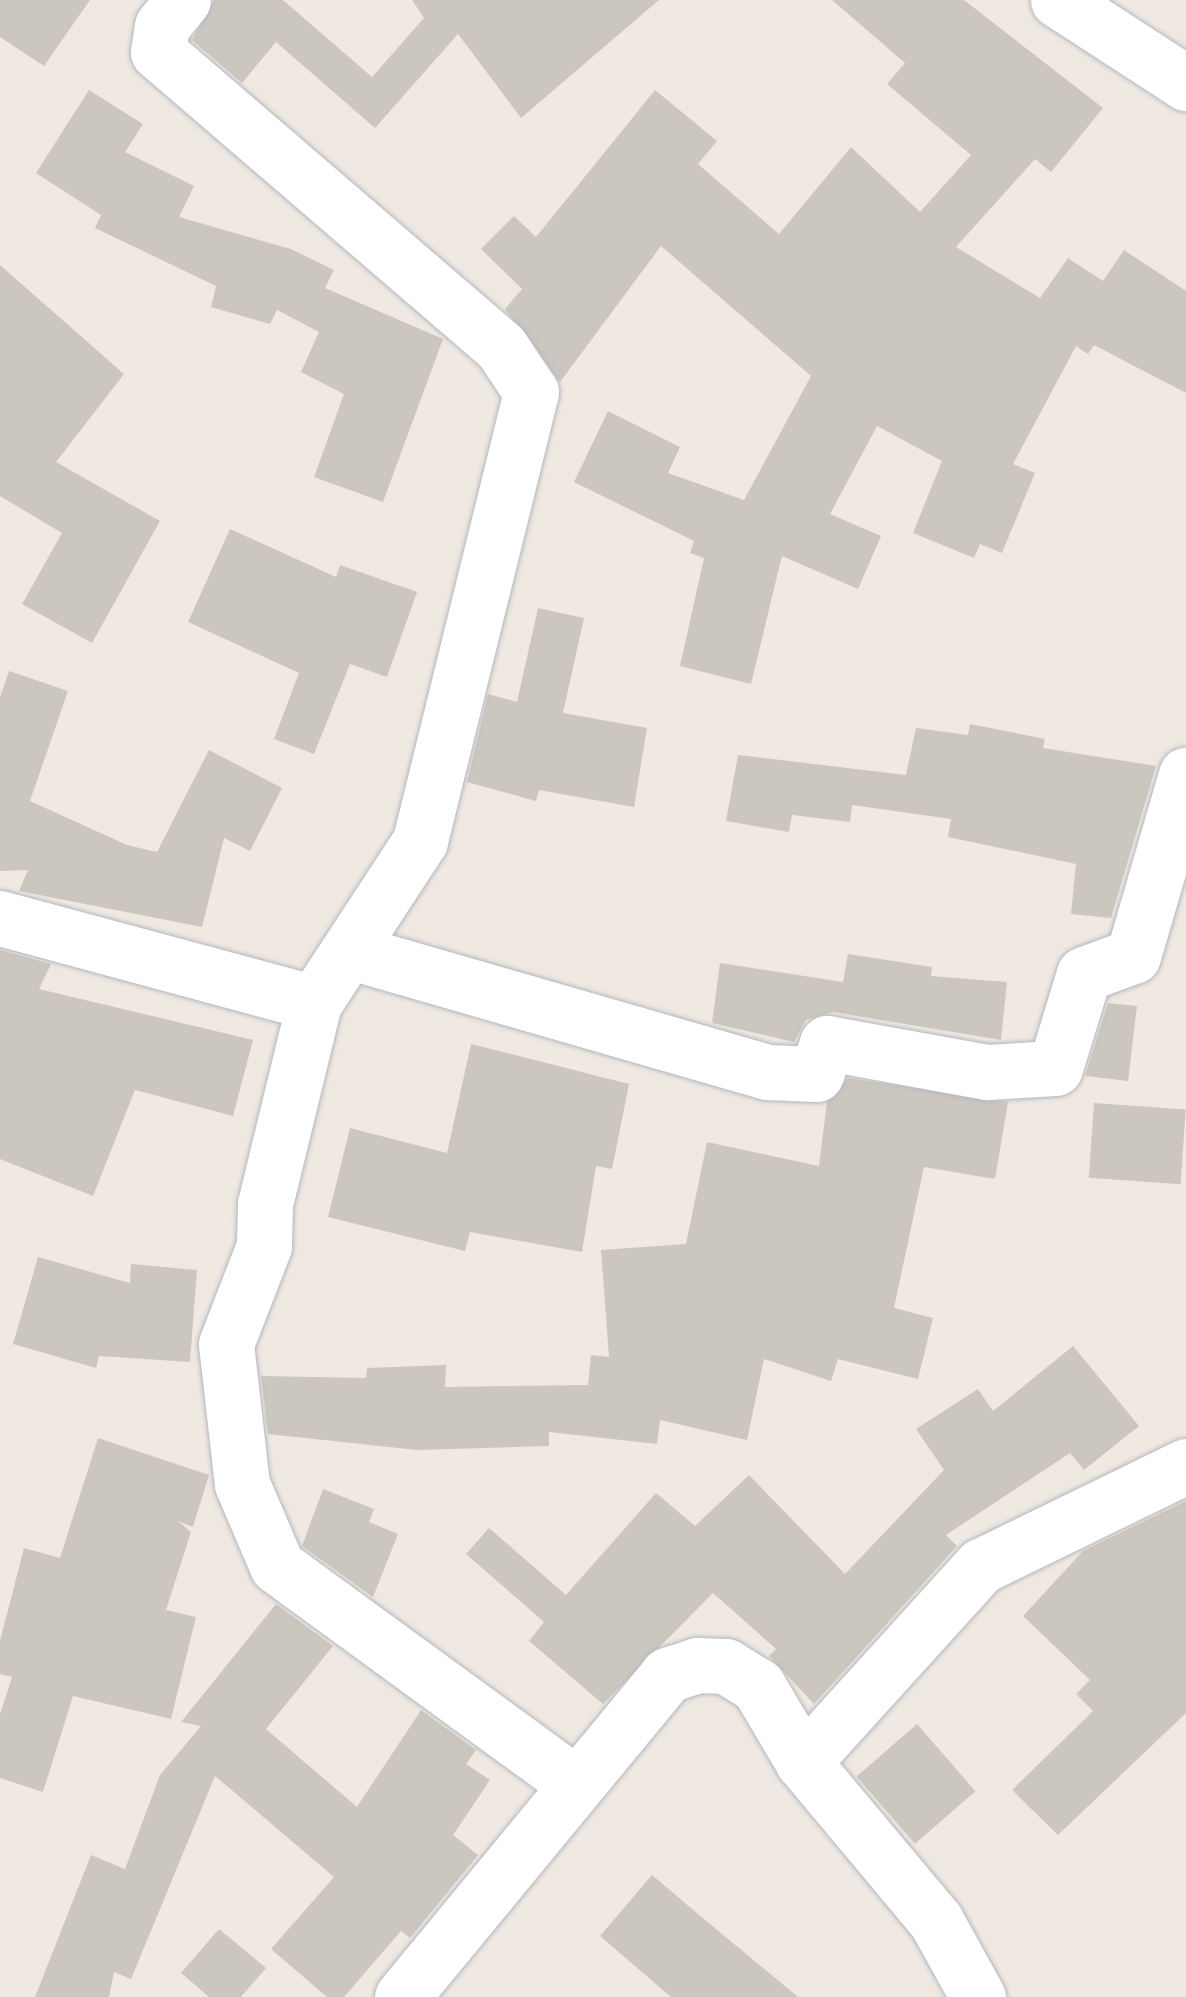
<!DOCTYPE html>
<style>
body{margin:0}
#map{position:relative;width:1186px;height:1997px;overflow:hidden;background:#efe9e1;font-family:"IBM Plex Sans",sans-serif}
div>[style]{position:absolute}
.building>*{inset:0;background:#cbc7bf;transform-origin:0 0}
.roads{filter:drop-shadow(0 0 2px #b4b7c1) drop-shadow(0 0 2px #b4b7c1)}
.minor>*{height:55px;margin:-27.5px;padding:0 27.5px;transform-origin:27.5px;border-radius:27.5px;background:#fff}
span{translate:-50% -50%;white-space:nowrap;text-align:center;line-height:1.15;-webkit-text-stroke:8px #fff;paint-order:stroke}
</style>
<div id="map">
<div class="building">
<div style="clip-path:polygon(0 0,90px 0,44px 66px,0 37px)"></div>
<div style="clip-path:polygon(214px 0,283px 0,372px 77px,424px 18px,412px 0,659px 0,521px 118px,458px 34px,375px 128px,276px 42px,242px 83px,192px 40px)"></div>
<div style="clip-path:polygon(832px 0,964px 0,1103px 108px,1051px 172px,1035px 159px,956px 247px,1040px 298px,1068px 258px,1103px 281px,1124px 250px,1186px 291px,1186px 393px,1094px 345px,1088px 354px,1076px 346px,1013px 464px,1035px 473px,1002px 553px,980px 544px,974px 558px,913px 533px,942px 461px,877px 426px,830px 514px,881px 536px,858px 589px,782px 556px,751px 684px,680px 666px,704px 558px,690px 553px,694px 541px,574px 482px,608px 411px,680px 447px,668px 473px,744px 500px,811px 376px,661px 246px,560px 382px,505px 309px,522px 289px,481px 249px,514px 216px,536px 237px,655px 90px,717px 141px,698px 164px,779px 234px,851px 147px,920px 212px,971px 155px,887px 84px,905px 63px)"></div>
<div style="clip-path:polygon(89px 90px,143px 124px,125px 152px,194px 186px,179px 217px,291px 249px,334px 270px,325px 288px,443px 339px,383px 502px,314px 477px,344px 394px,301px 372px,319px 332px,277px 310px,270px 324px,211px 307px,216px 286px,95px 228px,101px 215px,36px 173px)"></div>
<div style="clip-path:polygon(0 265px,124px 374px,56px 462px,160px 521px,92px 643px,22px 604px,62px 533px,0 496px)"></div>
<div style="clip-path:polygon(230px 529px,336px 577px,340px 565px,417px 592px,387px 677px,350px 664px,314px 754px,274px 739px,299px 673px,188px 622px)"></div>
<div style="clip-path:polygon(538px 608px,584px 618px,563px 713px,647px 728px,634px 807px,539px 790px,536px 801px,467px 782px,488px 694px,517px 702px)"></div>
<div style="clip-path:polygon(9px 671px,68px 691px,30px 801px,127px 845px,157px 852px,209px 750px,282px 788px,250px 851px,224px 838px,202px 927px,19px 891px,28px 870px,0 871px,0 697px)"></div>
<div style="clip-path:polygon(970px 724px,1045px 739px,1043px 748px,1156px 766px,1111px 918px,1071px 914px,1076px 864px,948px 837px,951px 819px,852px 805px,850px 822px,792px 815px,789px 832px,726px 821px,738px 755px,906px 775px,916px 728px,968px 735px)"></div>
<div style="clip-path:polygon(0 950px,51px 964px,39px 989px,253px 1040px,233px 1116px,135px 1090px,93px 1196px,0 1159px)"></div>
<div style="clip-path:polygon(848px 954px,932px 967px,931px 976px,1007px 982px,1001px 1040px,833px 1012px,806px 1020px,794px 1042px,712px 1023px,720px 963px,843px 982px)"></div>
<div style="clip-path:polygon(1108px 1003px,1137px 1006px,1128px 1081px,1085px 1076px)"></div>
<div style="clip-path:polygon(471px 1044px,629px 1084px,612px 1169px,596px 1166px,582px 1252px,470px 1232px,465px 1251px,328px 1217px,350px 1128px,447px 1153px)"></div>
<div style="clip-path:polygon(848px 1078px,1008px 1102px,995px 1179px,924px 1167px,894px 1308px,933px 1318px,918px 1379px,838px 1359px,831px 1381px,764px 1359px,747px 1440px,660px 1420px,657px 1444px,549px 1432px,549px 1446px,417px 1450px,268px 1434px,261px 1376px,366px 1378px,367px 1368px,446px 1365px,445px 1387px,588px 1385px,591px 1355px,609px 1357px,601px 1250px,686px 1244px,707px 1142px,819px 1166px,827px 1102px)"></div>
<div style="left:1094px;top:1103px;width:92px;height:75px;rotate:4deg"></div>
<div style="clip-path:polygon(38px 1257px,130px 1283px,131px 1264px,197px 1270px,190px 1362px,99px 1356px,96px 1368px,13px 1344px)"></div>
<div style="clip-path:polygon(1073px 1346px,1139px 1426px,1084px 1470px,1070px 1453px,946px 1535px,957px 1546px,814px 1704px,769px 1656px,776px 1649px,713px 1593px,603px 1704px,529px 1641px,544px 1622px,466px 1554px,489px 1528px,566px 1595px,656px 1493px,695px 1526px,749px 1475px,845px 1574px,944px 1470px,916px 1429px,978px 1389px,993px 1411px)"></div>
<div style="clip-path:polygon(98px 1438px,209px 1475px,193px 1527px,178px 1521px,191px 1532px,166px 1610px,196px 1617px,171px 1719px,73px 1696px,43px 1792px,0 1778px,0 1714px,12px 1677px,0 1674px,0 1641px,24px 1548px,60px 1558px)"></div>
<div style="clip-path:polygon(323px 1489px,374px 1509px,369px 1522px,398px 1534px,373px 1597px,302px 1546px)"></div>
<div style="clip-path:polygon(1186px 1501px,1186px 1713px,1058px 1835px,1012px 1790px,1093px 1711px,1076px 1694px,1090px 1680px,1023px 1616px,1083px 1551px)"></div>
<div style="clip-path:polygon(276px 1604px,333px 1646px,266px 1729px,357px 1807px,421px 1710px,476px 1750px,466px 1764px,490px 1780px,453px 1835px,478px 1855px,410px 1938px,401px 1931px,344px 1997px,327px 1997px,271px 1949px,334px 1877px,215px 1776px,131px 1979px,114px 1972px,109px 1997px,35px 1997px,91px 1855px,125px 1869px,160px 1775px,201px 1726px,181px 1722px)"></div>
<div style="left:917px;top:1724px;width:89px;height:80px;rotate:49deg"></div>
<div style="clip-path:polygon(652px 1875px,698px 1914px,798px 1997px,671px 1997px,600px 1936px)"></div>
<div style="clip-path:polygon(219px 1929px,266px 1968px,241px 1997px,209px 1997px,181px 1973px)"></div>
</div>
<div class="roads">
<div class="minor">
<div style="left:183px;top:0;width:33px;rotate:129deg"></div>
<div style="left:162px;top:26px;width:26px;rotate:99deg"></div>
<div style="left:158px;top:52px;width:452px;rotate:40.7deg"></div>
<div style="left:501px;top:347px;width:54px;rotate:56.3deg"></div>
<div style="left:531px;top:392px;width:463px;rotate:103.9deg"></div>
<div style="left:420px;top:841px;width:194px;rotate:123.2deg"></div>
<div style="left:314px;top:1003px;width:207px;rotate:103.7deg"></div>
<div style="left:265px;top:1204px;width:42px;rotate:91.4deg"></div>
<div style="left:264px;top:1246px;width:105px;rotate:111.2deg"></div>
<div style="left:226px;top:1344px;width:141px;rotate:83.5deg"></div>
<div style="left:242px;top:1484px;width:89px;rotate:66.9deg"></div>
<div style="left:277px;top:1566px;width:369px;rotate:36.1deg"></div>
<div style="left:1058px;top:0;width:153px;rotate:33deg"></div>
<div style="left:0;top:918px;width:325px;rotate:15.1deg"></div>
<div style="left:355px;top:953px;width:430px;rotate:16.1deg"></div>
<div style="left:768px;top:1072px;width:48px;rotate:2.4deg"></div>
<div style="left:816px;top:1074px;width:33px;rotate:-70deg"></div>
<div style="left:827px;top:1043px;width:163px;rotate:10.3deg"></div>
<div style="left:987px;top:1072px;width:68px;rotate:-3.4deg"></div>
<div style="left:1055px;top:1068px;width:98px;rotate:-72.9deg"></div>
<div style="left:1084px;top:974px;width:52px;rotate:-20.2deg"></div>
<div style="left:1133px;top:956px;width:189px;rotate:-73.7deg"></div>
<div style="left:803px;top:1762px;width:265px;rotate:-47.8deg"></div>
<div style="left:981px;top:1566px;width:228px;rotate:-26deg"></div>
<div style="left:402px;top:1997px;width:417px;rotate:-50.5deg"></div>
<div style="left:667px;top:1675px;width:32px;rotate:-18deg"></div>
<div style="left:697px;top:1665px;width:29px;rotate:2deg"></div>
<div style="left:726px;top:1666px;width:38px;rotate:32deg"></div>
<div style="left:758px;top:1686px;width:88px;rotate:59.4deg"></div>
<div style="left:803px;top:1762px;width:207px;rotate:50.1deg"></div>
<div style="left:936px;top:1921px;width:87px;rotate:61.1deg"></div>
</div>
</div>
</div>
